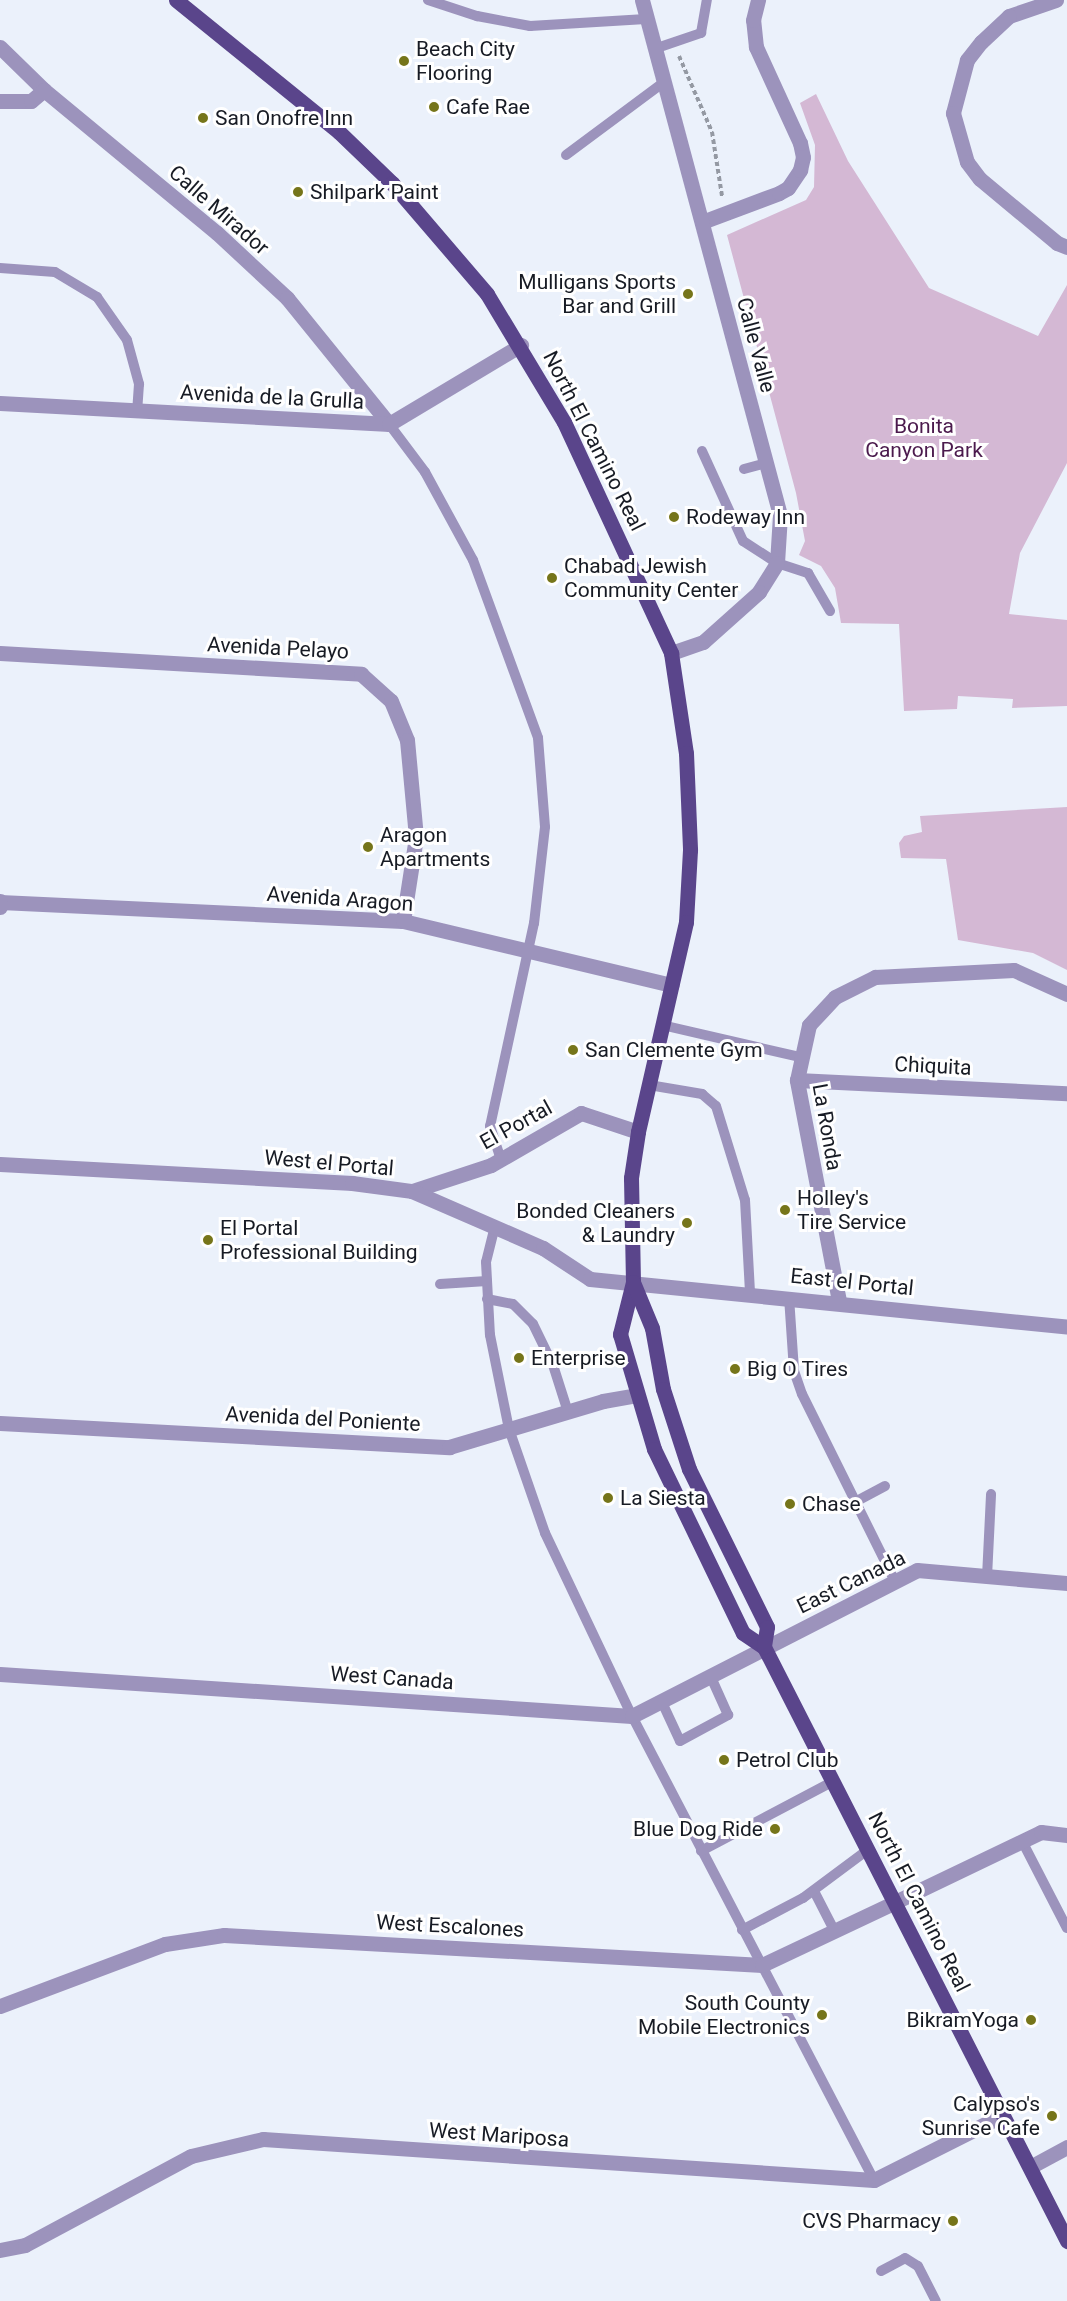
<!DOCTYPE html>
<style>
body{margin:0}
#map{position:relative;width:1067px;height:2301px;overflow:hidden;background:#ebf1fb;font-family:Roboto,sans-serif}
div>[style]{position:absolute}
.green>*{inset:0;background:#d4b8d4}
.path>*{height:4px;margin-top:-2px;transform-origin:0;background:repeating-linear-gradient(90deg,#9499a3 0 4.5px,transparent 0 7.5px)}
.service>*{height:10px;margin:-5px;padding:0 5px;transform-origin:5px;border-radius:5px;background:#9c93bc}
.minor>*{height:15px;margin:-7.5px;padding:0 7.5px;transform-origin:7.5px;border-radius:7.5px;background:#9c93bc}
.tertiary>*{height:15px;margin:-7.5px;padding:0 7.5px;transform-origin:7.5px;border-radius:7.5px;background:#9c93bc}
.primary>*{height:15px;margin:-7.5px;padding:0 7.5px;transform-origin:7.5px;border-radius:7.5px;background:#5a458b}
.dots>*{width:16px;height:16px;translate:-50% -50%;box-sizing:border-box;border:3px solid #fff;border-radius:50%}
span{translate:-50% -50%;white-space:nowrap;text-align:center;line-height:1.15;-webkit-text-stroke:6px #fff;paint-order:stroke}
.poi-label{font-size:21px;color:#171b24}
.left{translate:0 -50%;text-align:left}
.right{translate:-100% -50%;text-align:right}
.street-label{font-size:21px;color:#171b24}
.park-label{font-size:21px;color:#4b1a4d}
</style>
<div id="map">
<div class="green">
<div style="clip-path:polygon(816px 94px,848px 161px,929px 288px,1038px 336px,1067px 285px,1067px 463px,1020px 553px,1009px 614px,1067px 620px,1067px 706px,1012px 708px,1013px 699px,958px 696px,957px 709px,904px 711px,899px 624px,841px 623px,835px 588px,821px 566px,799px 555px,805px 541px,796px 493px,727px 235px,806px 200px,814px 187px,815px 145px,800px 103px)"></div>
<div style="clip-path:polygon(1067px 807px,1067px 970px,1033px 953px,958px 940px,946px 859px,901px 858px,899px 843px,904px 836px,922px 832px,920px 816px)"></div>
</div>
<div class="path">
<div style="left:679px;top:56px;width:83px;rotate:66.5deg"></div>
<div style="left:712px;top:132px;width:65px;rotate:81.1deg"></div>
</div>
<div class="service">
<div style="left:428px;top:0;width:52px;rotate:18.1deg"></div>
<div style="left:477px;top:16px;width:54px;rotate:10.7deg"></div>
<div style="left:530px;top:26px;width:116px;rotate:-3.5deg"></div>
<div style="left:654px;top:49px;width:50px;rotate:-18.8deg"></div>
<div style="left:701px;top:33px;width:34px;rotate:-80deg"></div>
<div style="left:566px;top:155px;width:121px;rotate:-36.6deg"></div>
<div style="left:0;top:268px;width:55px;rotate:4.2deg"></div>
<div style="left:55px;top:272px;width:49px;rotate:30.8deg"></div>
<div style="left:97px;top:297px;width:52px;rotate:55.1deg"></div>
<div style="left:127px;top:340px;width:46px;rotate:74.7deg"></div>
<div style="left:139px;top:384px;width:28px;rotate:94deg"></div>
<div style="left:389px;top:424px;width:60px;rotate:53.1deg"></div>
<div style="left:425px;top:472px;width:100px;rotate:61.4deg"></div>
<div style="left:473px;top:560px;width:189px;rotate:69.9deg"></div>
<div style="left:538px;top:738px;width:89px;rotate:85.5deg"></div>
<div style="left:545px;top:827px;width:97px;rotate:96.5deg"></div>
<div style="left:534px;top:923px;width:208px;rotate:102.2deg"></div>
<div style="left:490px;top:1126px;width:35px;rotate:72deg"></div>
<div style="left:702px;top:451px;width:99px;rotate:65.5deg"></div>
<div style="left:743px;top:541px;width:40px;rotate:32.9deg"></div>
<div style="left:777px;top:563px;width:33px;rotate:18deg"></div>
<div style="left:808px;top:573px;width:44px;rotate:59.9deg"></div>
<div style="left:744px;top:469px;width:23px;rotate:-15deg"></div>
<div style="left:662px;top:1025px;width:141px;rotate:13.1deg"></div>
<div style="left:649px;top:1085px;width:54px;rotate:9.6deg"></div>
<div style="left:702px;top:1094px;width:18px;rotate:41deg"></div>
<div style="left:716px;top:1106px;width:98px;rotate:72.9deg"></div>
<div style="left:745px;top:1200px;width:93px;rotate:86.9deg"></div>
<div style="left:495px;top:1226px;width:37px;rotate:104deg"></div>
<div style="left:486px;top:1262px;width:73px;rotate:86.9deg"></div>
<div style="left:490px;top:1335px;width:96px;rotate:78.6deg"></div>
<div style="left:509px;top:1429px;width:110px;rotate:70.9deg"></div>
<div style="left:545px;top:1533px;width:203px;rotate:64.6deg"></div>
<div style="left:632px;top:1716px;width:523px;rotate:62.46deg"></div>
<div style="left:440px;top:1284px;width:47px;rotate:-3.7deg"></div>
<div style="left:789px;top:1297px;width:74px;rotate:86.1deg"></div>
<div style="left:794px;top:1371px;width:24px;rotate:71deg"></div>
<div style="left:802px;top:1394px;width:209px;rotate:63.6deg"></div>
<div style="left:487px;top:1299px;width:26px;rotate:11deg"></div>
<div style="left:513px;top:1304px;width:28px;rotate:45deg"></div>
<div style="left:533px;top:1324px;width:46px;rotate:64deg"></div>
<div style="left:553px;top:1365px;width:49px;rotate:72.3deg"></div>
<div style="left:855px;top:1502px;width:34px;rotate:-28deg"></div>
<div style="left:987px;top:1577px;width:83px;rotate:-87.2deg"></div>
<div style="left:661px;top:1700px;width:45px;rotate:65.1deg"></div>
<div style="left:680px;top:1741px;width:55px;rotate:-28.4deg"></div>
<div style="left:728px;top:1715px;width:44px;rotate:-114.2deg"></div>
<div style="left:1022px;top:1841px;width:98px;rotate:62.7deg"></div>
<div style="left:701px;top:1851px;width:150px;rotate:-27.8deg"></div>
<div style="left:814px;top:1891px;width:42px;rotate:62.8deg"></div>
<div style="left:742px;top:1930px;width:69px;rotate:-27.7deg"></div>
<div style="left:803px;top:1898px;width:82px;rotate:-36.6deg"></div>
<div style="left:881px;top:2271px;width:27px;rotate:-28deg"></div>
<div style="left:905px;top:2258px;width:15px;rotate:32deg"></div>
<div style="left:918px;top:2266px;width:39px;rotate:63deg"></div>
</div>
<div class="minor">
<div style="left:1056px;top:0;width:50px;rotate:161.2deg"></div>
<div style="left:1009px;top:16px;width:38px;rotate:137deg"></div>
<div style="left:981px;top:42px;width:23px;rotate:128deg"></div>
<div style="left:967px;top:60px;width:55px;rotate:104.8deg"></div>
<div style="left:953px;top:113px;width:51px;rotate:74.1deg"></div>
<div style="left:967px;top:162px;width:21px;rotate:53deg"></div>
<div style="left:980px;top:179px;width:100px;rotate:39.7deg"></div>
<div style="left:1057px;top:243px;width:11px;rotate:22deg"></div>
<div style="left:0;top:47px;width:62px;rotate:44.3deg"></div>
<div style="left:44px;top:90px;width:224px;rotate:39.6deg"></div>
<div style="left:217px;top:233px;width:96px;rotate:42.9deg"></div>
<div style="left:287px;top:298px;width:162px;rotate:51deg"></div>
<div style="left:0;top:101px;width:31px"></div>
<div style="left:31px;top:101px;width:17px;rotate:-40deg"></div>
<div style="left:702px;top:222px;width:82px;rotate:-20.6deg"></div>
<div style="left:779px;top:193px;width:10px;rotate:-29deg"></div>
<div style="left:788px;top:188px;width:22px;rotate:-56deg"></div>
<div style="left:800px;top:170px;width:13px;rotate:-77deg"></div>
<div style="left:803px;top:157px;width:14px;rotate:-102deg"></div>
<div style="left:800px;top:143px;width:106px;rotate:-114.6deg"></div>
<div style="left:756px;top:47px;width:27px;rotate:-96deg"></div>
<div style="left:753px;top:20px;width:21px;rotate:-76deg"></div>
<div style="left:0;top:653px;width:362px;rotate:3.3deg"></div>
<div style="left:361px;top:674px;width:40px;rotate:42deg"></div>
<div style="left:391px;top:701px;width:42px;rotate:67.7deg"></div>
<div style="left:407px;top:740px;width:97px;rotate:84.7deg"></div>
<div style="left:416px;top:837px;width:85px;rotate:98.8deg"></div>
<div style="left:0;top:902px;width:403px;rotate:2.7deg"></div>
<div style="left:403px;top:921px;width:276px;rotate:13.4deg"></div>
<div style="left:797px;top:1080px;width:270px;rotate:2.8deg"></div>
<div style="left:412px;top:1191px;width:83px;rotate:-18.2deg"></div>
<div style="left:491px;top:1165px;width:104px;rotate:-30deg"></div>
<div style="left:581px;top:1113px;width:60px;rotate:18.4deg"></div>
<div style="left:839px;top:1301px;width:225px;rotate:-100.8deg"></div>
<div style="left:797px;top:1080px;width:56px;rotate:-77.7deg"></div>
<div style="left:809px;top:1025px;width:38px;rotate:-47deg"></div>
<div style="left:835px;top:997px;width:45px;rotate:-26.6deg"></div>
<div style="left:875px;top:977px;width:139px;rotate:-2.9deg"></div>
<div style="left:1014px;top:970px;width:58px;rotate:24.4deg"></div>
<div style="left:0;top:1423px;width:450px;rotate:3.1deg"></div>
<div style="left:449px;top:1447px;width:161px;rotate:-16.6deg"></div>
<div style="left:603px;top:1401px;width:34px;rotate:-10deg"></div>
<div style="left:0;top:1674px;width:633px;rotate:3.8deg"></div>
<div style="left:632px;top:1716px;width:320px;rotate:-27.1deg"></div>
<div style="left:917px;top:1570px;width:151px;rotate:5deg"></div>
<div style="left:895px;top:1902px;width:162px;rotate:-25.6deg"></div>
<div style="left:1041px;top:1832px;width:26px;rotate:7deg"></div>
<div style="left:1030px;top:2167px;width:42px;rotate:-28.4deg"></div>
<div style="left:0;top:2250px;width:25px;rotate:-11deg"></div>
<div style="left:25px;top:2245px;width:188px;rotate:-28.2deg"></div>
<div style="left:191px;top:2156px;width:74px;rotate:-13.3deg"></div>
<div style="left:263px;top:2139px;width:612px;rotate:3.84deg"></div>
<div style="left:874px;top:2180px;width:144px;rotate:-26.7deg"></div>
</div>
<div class="tertiary">
<div style="left:642px;top:0;width:533px;rotate:75deg"></div>
<div style="left:780px;top:515px;width:48px;rotate:93.6deg"></div>
<div style="left:777px;top:563px;width:34px;rotate:122deg"></div>
<div style="left:759px;top:592px;width:75px;rotate:138.2deg"></div>
<div style="left:703px;top:642px;width:34px;rotate:161deg"></div>
<div style="left:0;top:403px;width:390px;rotate:3.1deg"></div>
<div style="left:389px;top:424px;width:154px;rotate:-30.9deg"></div>
<div style="left:0;top:901px;width:6px;rotate:90deg"></div>
<div style="left:0;top:1164px;width:353px;rotate:3.1deg"></div>
<div style="left:352px;top:1183px;width:61px;rotate:7.6deg"></div>
<div style="left:412px;top:1191px;width:143px;rotate:23.5deg"></div>
<div style="left:543px;top:1248px;width:56px;rotate:33.4deg"></div>
<div style="left:590px;top:1279px;width:479px;rotate:5.7deg"></div>
<div style="left:0;top:2006px;width:176px;rotate:-20.6deg"></div>
<div style="left:165px;top:1944px;width:60px;rotate:-8.7deg"></div>
<div style="left:224px;top:1935px;width:539px;rotate:3.19deg"></div>
<div style="left:762px;top:1965px;width:147px;rotate:-25.3deg"></div>
</div>
<div class="primary">
<div style="left:176px;top:0;width:210px;rotate:39deg"></div>
<div style="left:339px;top:132px;width:74px;rotate:43.9deg"></div>
<div style="left:392px;top:183px;width:146px;rotate:49.4deg"></div>
<div style="left:487px;top:294px;width:149px;rotate:59deg"></div>
<div style="left:564px;top:422px;width:255px;rotate:65.1deg"></div>
<div style="left:671px;top:653px;width:101px;rotate:81.5deg"></div>
<div style="left:686px;top:753px;width:97px;rotate:87.6deg"></div>
<div style="left:690px;top:850px;width:72px;rotate:93.2deg"></div>
<div style="left:686px;top:922px;width:215px;rotate:102.9deg"></div>
<div style="left:638px;top:1132px;width:47px;rotate:98.7deg"></div>
<div style="left:631px;top:1178px;width:104px;rotate:88.9deg"></div>
<div style="left:633px;top:1282px;width:54px;rotate:104deg"></div>
<div style="left:620px;top:1334px;width:120px;rotate:73.5deg"></div>
<div style="left:654px;top:1449px;width:204px;rotate:64.2deg"></div>
<div style="left:743px;top:1633px;width:25px;rotate:34deg"></div>
<div style="left:764px;top:1647px;width:667px;rotate:62.97deg"></div>
<div style="left:633px;top:1282px;width:50px;rotate:67.6deg"></div>
<div style="left:652px;top:1328px;width:62px;rotate:79.8deg"></div>
<div style="left:663px;top:1389px;width:84px;rotate:72deg"></div>
<div style="left:689px;top:1469px;width:176px;rotate:63.7deg"></div>
<div style="left:767px;top:1627px;width:20px;rotate:99deg"></div>
</div>
<div class="dots">
<div style="left:404px;top:61px;background:#76751a"></div>
<div style="left:434px;top:107px;background:#76751a"></div>
<div style="left:203px;top:118px;background:#76751a"></div>
<div style="left:298px;top:192px;background:#76751a"></div>
<div style="left:688px;top:294px;background:#76751a"></div>
<div style="left:674px;top:517px;background:#76751a"></div>
<div style="left:552px;top:578px;background:#76751a"></div>
<div style="left:368px;top:847px;background:#76751a"></div>
<div style="left:573px;top:1050px;background:#76751a"></div>
<div style="left:785px;top:1210px;background:#76751a"></div>
<div style="left:687px;top:1223px;background:#76751a"></div>
<div style="left:208px;top:1240px;background:#76751a"></div>
<div style="left:519px;top:1358px;background:#76751a"></div>
<div style="left:735px;top:1369px;background:#76751a"></div>
<div style="left:608px;top:1498px;background:#76751a"></div>
<div style="left:790px;top:1504px;background:#76751a"></div>
<div style="left:724px;top:1760px;background:#76751a"></div>
<div style="left:775px;top:1829px;background:#76751a"></div>
<div style="left:822px;top:2015px;background:#76751a"></div>
<div style="left:1031px;top:2020px;background:#76751a"></div>
<div style="left:1052px;top:2116px;background:#76751a"></div>
<div style="left:953px;top:2221px;background:#76751a"></div>
</div>
<div class="poi-label">
<span class="left" style="left:416px;top:61px">Beach City<br>Flooring</span>
<span class="left" style="left:446px;top:107px">Cafe Rae</span>
<span class="left" style="left:215px;top:118px">San Onofre Inn</span>
<span class="left" style="left:310px;top:192px">Shilpark Paint</span>
<span class="right" style="left:676px;top:294px">Mulligans Sports<br>Bar and Grill</span>
<span class="left" style="left:686px;top:517px">Rodeway Inn</span>
<span class="left" style="left:564px;top:578px">Chabad Jewish<br>Community Center</span>
<span class="left" style="left:380px;top:847px">Aragon<br>Apartments</span>
<span class="left" style="left:585px;top:1050px">San Clemente Gym</span>
<span class="left" style="left:797px;top:1210px">Holley's<br>Tire Service</span>
<span class="right" style="left:675px;top:1223px">Bonded Cleaners<br>&amp; Laundry</span>
<span class="left" style="left:220px;top:1240px">El Portal<br>Professional Building</span>
<span class="left" style="left:531px;top:1358px">Enterprise</span>
<span class="left" style="left:747px;top:1369px">Big O Tires</span>
<span class="left" style="left:620px;top:1498px">La Siesta</span>
<span class="left" style="left:802px;top:1504px">Chase</span>
<span class="left" style="left:736px;top:1760px">Petrol Club</span>
<span class="right" style="left:763px;top:1829px">Blue Dog Ride</span>
<span class="right" style="left:810px;top:2015px">South County<br>Mobile Electronics</span>
<span class="right" style="left:1019px;top:2020px">BikramYoga</span>
<span class="right" style="left:1040px;top:2116px">Calypso's<br>Sunrise Cafe</span>
<span class="right" style="left:941px;top:2221px">CVS Pharmacy</span>
</div>
<div class="street-label">
<span style="left:219px;top:210px;rotate:41deg">Calle Mirador</span>
<span style="left:756px;top:345px;rotate:75deg">Calle Valle</span>
<span style="left:272px;top:397px;rotate:3deg">Avenida de la Grulla</span>
<span style="left:594px;top:441px;rotate:63deg">North El Camino Real</span>
<span style="left:278px;top:648px;rotate:3deg">Avenida Pelayo</span>
<span style="left:340px;top:899px;rotate:4deg">Avenida Aragon</span>
<span style="left:933px;top:1066px;rotate:3deg">Chiquita</span>
<span style="left:516px;top:1125px;rotate:-29deg">El Portal</span>
<span style="left:827px;top:1127px;rotate:80deg">La Ronda</span>
<span style="left:329px;top:1163px;rotate:5deg">West el Portal</span>
<span style="left:852px;top:1282px;rotate:6deg">East el Portal</span>
<span style="left:323px;top:1419px;rotate:3deg">Avenida del Poniente</span>
<span style="left:851px;top:1582px;rotate:-26deg">East Canada</span>
<span style="left:392px;top:1678px;rotate:4deg">West Canada</span>
<span style="left:919px;top:1902px;rotate:63deg">North El Camino Real</span>
<span style="left:450px;top:1926px;rotate:3deg">West Escalones</span>
<span style="left:499px;top:2135px;rotate:4deg">West Mariposa</span>
</div>
<div class="park-label">
<span style="left:924px;top:438px">Bonita<br>Canyon Park</span>
</div>
</div>
